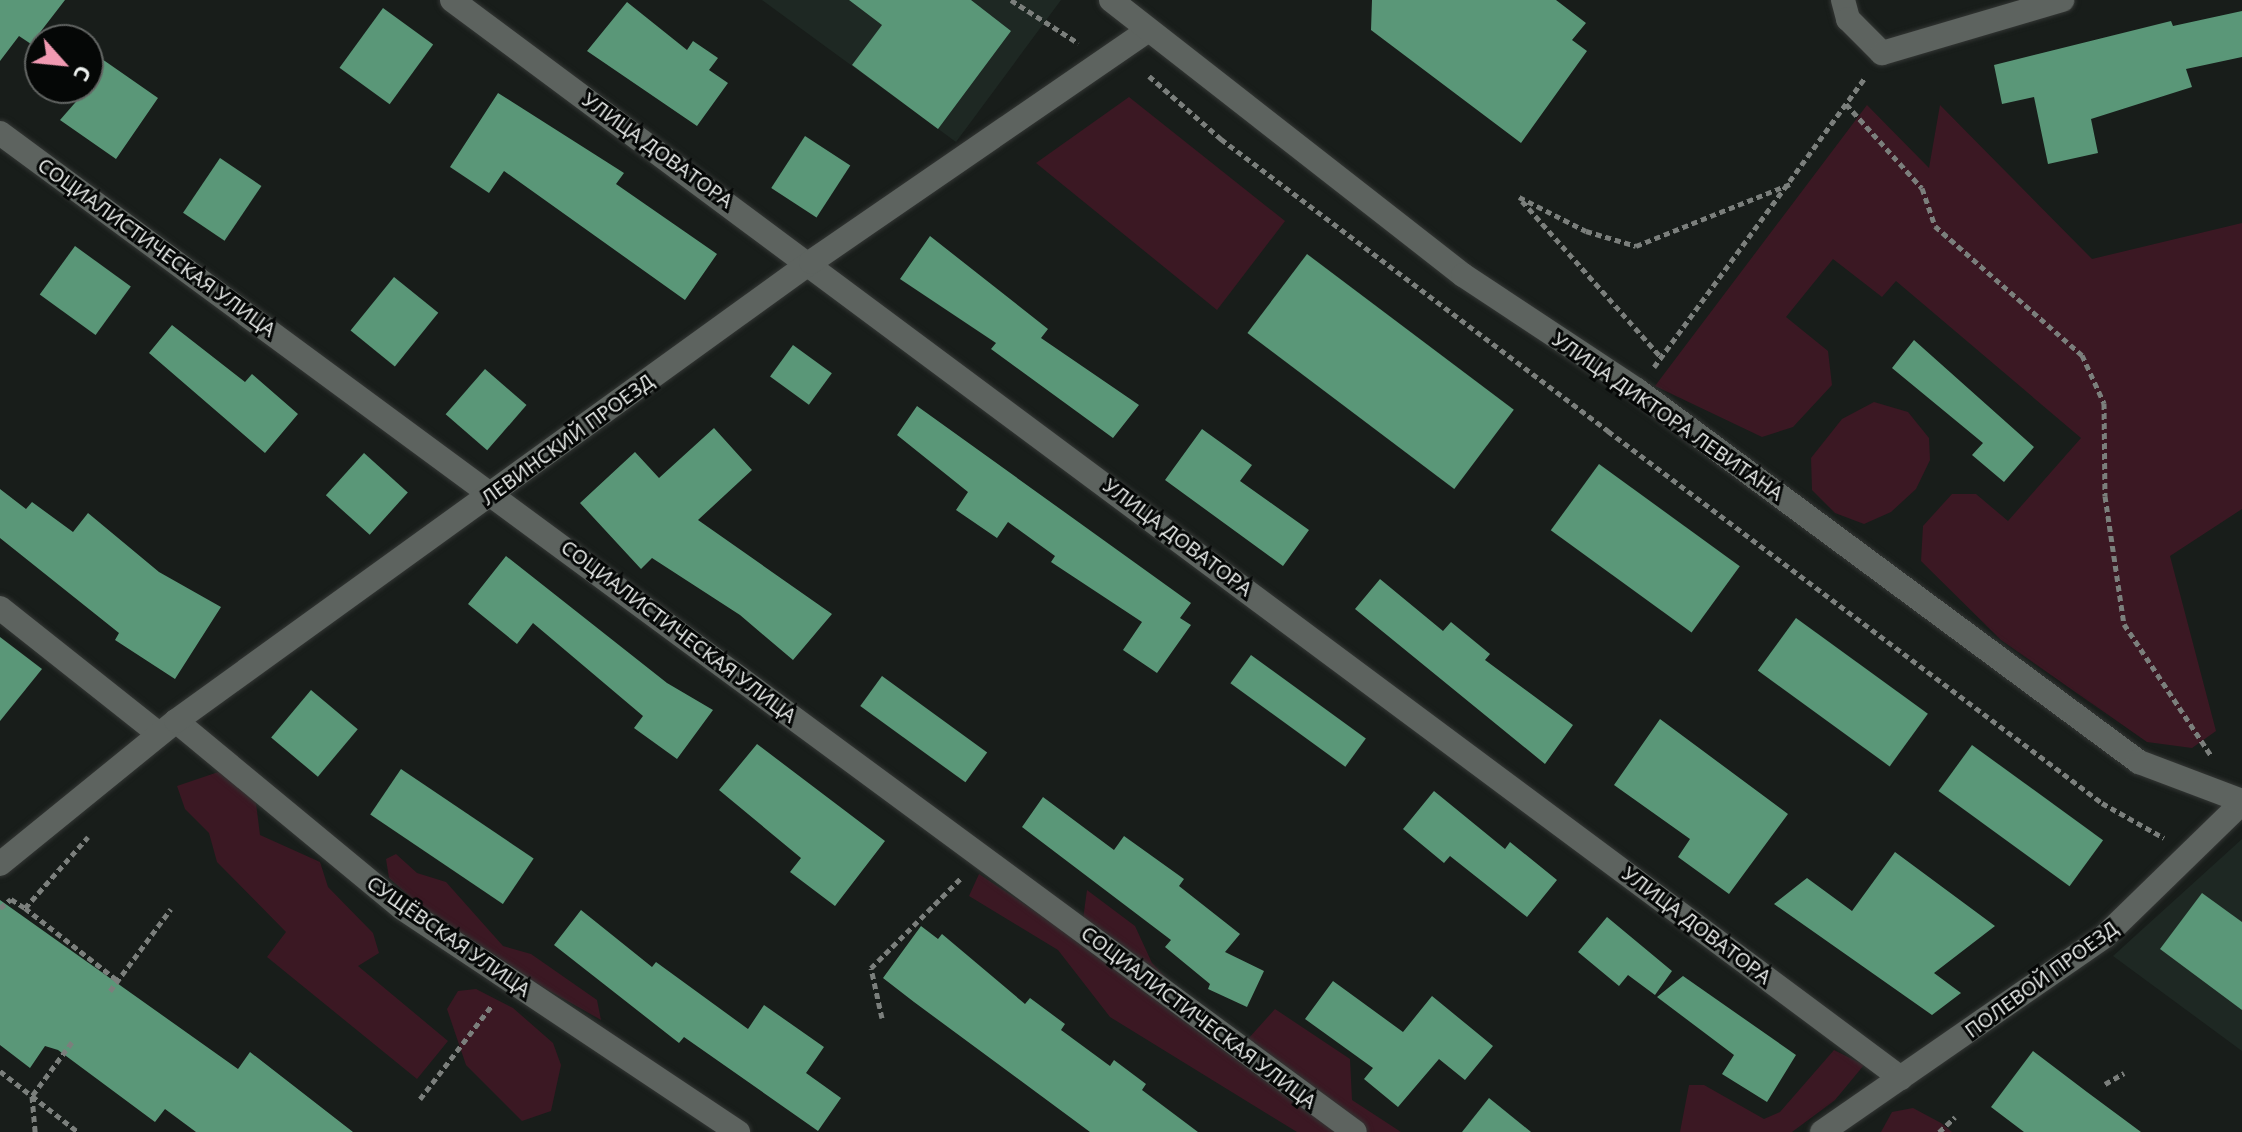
<!DOCTYPE html>
<meta charset="utf-8">
<style>
body{margin:0}
#map{position:relative;width:2242px;height:1132px;overflow:hidden;background:#181d1a;font-family:"Open Sans",sans-serif}
div>[style]{position:absolute}
.built>*{inset:0;background:#1e2823}
.green>*{inset:0;background:#3b1823}
.building>*{inset:0;background:#5a9778;transform-origin:0 0}
.path>*{height:5px;margin-top:-2.5px;transform-origin:0;background:repeating-linear-gradient(90deg,#7b7f7c 0 6px,transparent 0 10px)}
.roads{filter:drop-shadow(0 0 2px #333634) drop-shadow(0 0 2px #333634)}
.street>*{height:24px;margin:-12px;padding:0 12px;transform-origin:12px;border-radius:12px;background:#5d635f}
.secondary>*{height:24px;margin:-12px;padding:0 12px;transform-origin:12px;border-radius:12px;background:#5d635f}
span{translate:-50% -50%;white-space:nowrap;text-align:center;line-height:1.15;-webkit-text-stroke:6px #050706;paint-order:stroke}
.street-label{font-size:20px;color:#eef1ef}
.north{position:absolute;left:24px;top:24px;width:80px;height:80px;box-sizing:border-box;background:#050706;border:2px solid #626563;border-radius:50%;rotate:117deg;font-size:22px;font-weight:700;line-height:32px;text-align:center;color:#eef1ef}
.north::after{content:'';display:block;margin:auto;width:28px;height:36px;background:#f19ab2;clip-path:polygon(50% 0,100% 100%,50% 72%,0 100%)}
</style>
<div id="map">
<div class="built">
<div style="clip-path:polygon(762px 0,1061px 0,956px 142px)"></div>
<div style="clip-path:polygon(2242px 839px,2242px 1051px,2113px 956px)"></div>
</div>
<div class="green">
<div style="clip-path:polygon(1129px 97px,1285px 221px,1217px 310px,1036px 163px)"></div>
<div style="clip-path:polygon(1867px 105px,1929px 168px,1940px 105px,2092px 259px,2242px 223px,2242px 509px,2170px 556px,2216px 731px,2192px 748px,2147px 742px,2001px 640px,1921px 561px,1923px 526px,1952px 494px,1976px 494px,2008px 521px,2081px 438px,1896px 281px,1882px 297px,1833px 259px,1786px 317px,1828px 351px,1832px 385px,1793px 427px,1762px 437px,1655px 386px)"></div>
<div style="clip-path:polygon(1874px 402px,1908px 412px,1929px 438px,1930px 460px,1916px 489px,1891px 512px,1864px 524px,1835px 513px,1812px 490px,1811px 458px,1842px 419px)"></div>
<div style="clip-path:polygon(233px 767px,256px 803px,260px 835px,320px 862px,328px 887px,373px 933px,379px 953px,358px 966px,448px 1041px,417px 1079px,267px 957px,286px 932px,217px 862px,209px 833px,185px 809px,177px 786px)"></div>
<div style="clip-path:polygon(396px 854px,417px 873px,446px 882px,503px 946px,531px 954px,597px 1000px,601px 1020px,458px 939px,389px 878px,386px 859px)"></div>
<div style="clip-path:polygon(979px 874px,1080px 941px,1087px 890px,1135px 926px,1152px 963px,1187px 999px,1248px 1039px,1275px 1009px,1350px 1059px,1352px 1100px,1401px 1132px,1297px 1132px,1110px 1017px,1058px 950px,969px 896px)"></div>
<div style="clip-path:polygon(476px 989px,513px 1008px,553px 1043px,561px 1065px,551px 1111px,522px 1121px,466px 1065px,447px 1009px,458px 991px)"></div>
<div style="clip-path:polygon(1834px 1050px,1864px 1065px,1835px 1100px,1792px 1132px,1680px 1132px,1689px 1085px,1704px 1085px,1764px 1119px,1780px 1112px)"></div>
<div style="clip-path:polygon(1913px 1108px,1941px 1123px,1952px 1132px,1881px 1132px,1892px 1112px)"></div>
</div>
<div class="building">
<div style="clip-path:polygon(0 0,65px 0,31px 44px,19px 36px,0 61px)"></div>
<div style="clip-path:polygon(849px 0,971px 0,1011px 31px,938px 129px,852px 65px,882px 25px)"></div>
<div style="clip-path:polygon(1372px 0,1556px 0,1586px 23px,1572px 40px,1587px 51px,1521px 143px,1371px 30px)"></div>
<div style="clip-path:polygon(627px 2px,687px 50px,693px 41px,718px 58px,709px 70px,728px 83px,697px 126px,587px 51px)"></div>
<div style="left:383px;top:8px;width:62px;height:74px;rotate:36deg"></div>
<div style="clip-path:polygon(2242px 11px,2242px 57px,2186px 69px,2192px 87px,2091px 119px,2098px 153px,2048px 164px,2034px 97px,2002px 104px,1994px 65px,2171px 21px,2173px 26px)"></div>
<div style="clip-path:polygon(102px 59px,158px 98px,116px 159px,60px 120px,88px 88px)"></div>
<div style="clip-path:polygon(498px 93px,624px 173px,616px 184px,717px 254px,685px 300px,504px 171px,489px 193px,450px 167px)"></div>
<div style="left:805px;top:136px;width:54px;height:62px;rotate:33deg"></div>
<div style="left:220px;top:158px;width:50px;height:66px;rotate:34deg"></div>
<div style="clip-path:polygon(930px 236px,1048px 329px,1041px 338px,1139px 405px,1113px 438px,991px 349px,996px 343px,900px 279px)"></div>
<div style="left:75px;top:246px;width:69px;height:60px;rotate:36deg"></div>
<div style="left:1307px;top:254px;width:259px;height:99px;rotate:37deg"></div>
<div style="left:394px;top:277px;width:57px;height:69px;rotate:39deg"></div>
<div style="clip-path:polygon(172px 325px,245px 382px,252px 374px,298px 414px,265px 453px,149px 353px)"></div>
<div style="clip-path:polygon(1914px 340px,2034px 447px,2004px 482px,1972px 455px,1983px 443px,1892px 368px)"></div>
<div style="left:793px;top:345px;width:48px;height:39px;rotate:36deg"></div>
<div style="left:485px;top:369px;width:55px;height:60px;rotate:41deg"></div>
<div style="clip-path:polygon(917px 406px,1191px 603px,1180px 618px,1191px 625px,1157px 673px,1123px 650px,1142px 622px,1051px 562px,1055px 556px,1008px 522px,997px 538px,956px 510px,968px 492px,897px 435px)"></div>
<div style="clip-path:polygon(714px 428px,752px 470px,698px 520px,832px 614px,793px 660px,740px 615px,652px 558px,641px 569px,580px 503px,635px 452px,659px 478px)"></div>
<div style="clip-path:polygon(1202px 429px,1252px 465px,1240px 481px,1309px 530px,1283px 566px,1165px 480px)"></div>
<div style="left:364px;top:453px;width:59px;height:57px;rotate:42deg"></div>
<div style="left:1599px;top:464px;width:174px;height:82px;rotate:36deg"></div>
<div style="clip-path:polygon(0 489px,26px 509px,32px 502px,73px 532px,88px 513px,159px 572px,221px 607px,175px 679px,115px 640px,119px 633px,0 538px)"></div>
<div style="clip-path:polygon(506px 556px,667px 683px,713px 710px,677px 759px,634px 728px,643px 716px,533px 623px,517px 644px,468px 604px)"></div>
<div style="clip-path:polygon(1380px 579px,1443px 631px,1451px 622px,1490px 654px,1485px 660px,1573px 725px,1545px 764px,1355px 609px)"></div>
<div style="left:1796px;top:618px;width:163px;height:65px;rotate:36deg"></div>
<div style="clip-path:polygon(0 637px,42px 669px,0 721px)"></div>
<div style="left:1251px;top:655px;width:142px;height:35px;rotate:36deg"></div>
<div style="left:882px;top:676px;width:130px;height:37px;rotate:36deg"></div>
<div style="left:311px;top:690px;width:61px;height:62px;rotate:40deg"></div>
<div style="clip-path:polygon(1660px 719px,1788px 814px,1729px 894px,1678px 857px,1690px 839px,1614px 785px)"></div>
<div style="clip-path:polygon(757px 744px,885px 841px,835px 906px,790px 872px,801px 858px,719px 790px)"></div>
<div style="left:1972px;top:745px;width:162px;height:57px;rotate:36deg"></div>
<div style="left:401px;top:769px;width:160px;height:55px;rotate:34deg"></div>
<div style="clip-path:polygon(1434px 791px,1505px 849px,1510px 842px,1557px 880px,1527px 917px,1450px 856px,1444px 863px,1403px 829px)"></div>
<div style="clip-path:polygon(1043px 797px,1114px 850px,1124px 836px,1184px 879px,1179px 886px,1240px 934px,1225px 952px,1264px 971px,1247px 1007px,1208px 989px,1210px 984px,1165px 947px,1171px 940px,1022px 827px)"></div>
<div style="clip-path:polygon(1895px 852px,1995px 926px,1934px 973px,1961px 993px,1932px 1015px,1774px 904px,1807px 878px,1852px 911px)"></div>
<div style="clip-path:polygon(2202px 893px,2242px 922px,2242px 1010px,2160px 949px)"></div>
<div style="clip-path:polygon(0 900px,238px 1069px,250px 1052px,353px 1132px,196px 1132px,165px 1109px,155px 1122px,58px 1050px,45px 1046px,30px 1068px,0 1045px)"></div>
<div style="clip-path:polygon(581px 910px,652px 967px,656px 962px,748px 1029px,764px 1005px,824px 1047px,806px 1073px,841px 1098px,818px 1131px,684px 1037px,679px 1043px,554px 945px)"></div>
<div style="clip-path:polygon(1607px 917px,1672px 971px,1655px 995px,1628px 975px,1619px 986px,1578px 952px)"></div>
<div style="clip-path:polygon(921px 926px,938px 939px,942px 934px,1025px 1004px,1030px 998px,1065px 1024px,1061px 1030px,1110px 1066px,1114px 1060px,1146px 1084px,1142px 1090px,1198px 1132px,1090px 1132px,914px 1002px,883px 978px)"></div>
<div style="clip-path:polygon(1683px 976px,1796px 1055px,1767px 1102px,1722px 1074px,1734px 1055px,1657px 997px)"></div>
<div style="clip-path:polygon(1333px 981px,1403px 1032px,1432px 996px,1493px 1046px,1465px 1080px,1439px 1059px,1398px 1107px,1364px 1079px,1373px 1068px,1305px 1019px)"></div>
<div style="clip-path:polygon(2033px 1051px,2087px 1092px,2141px 1132px,2024px 1132px,1991px 1107px)"></div>
<div style="clip-path:polygon(1489px 1098px,1531px 1132px,1462px 1132px)"></div>
</div>
<div class="path">
<div style="left:1011px;top:0;width:80px;rotate:32.7deg"></div>
<div style="left:1149px;top:76px;width:96px;rotate:41.2deg"></div>
<div style="left:1221px;top:139px;width:485px;rotate:37deg"></div>
<div style="left:1608px;top:431px;width:618px;rotate:36.98deg"></div>
<div style="left:2102px;top:803px;width:71px;rotate:29.4deg"></div>
<div style="left:1846px;top:104px;width:113px;rotate:47.9deg"></div>
<div style="left:1922px;top:188px;width:40px;rotate:71.1deg"></div>
<div style="left:1935px;top:226px;width:196px;rotate:41.3deg"></div>
<div style="left:2082px;top:355px;width:53px;rotate:65.4deg"></div>
<div style="left:2104px;top:403px;width:93px;rotate:89.4deg"></div>
<div style="left:2105px;top:496px;width:129px;rotate:81.6deg"></div>
<div style="left:2124px;top:624px;width:159px;rotate:56.5deg"></div>
<div style="left:1519px;top:197px;width:75px;rotate:26.9deg"></div>
<div style="left:1586px;top:231px;width:52px;rotate:16.7deg"></div>
<div style="left:1636px;top:246px;width:166px;rotate:-21.9deg"></div>
<div style="left:1522px;top:201px;width:209px;rotate:48.3deg"></div>
<div style="left:1654px;top:367px;width:358px;rotate:-53.9deg"></div>
<div style="left:0;top:908px;width:14px;rotate:-39deg"></div>
<div style="left:11px;top:899px;width:17px;rotate:33deg"></div>
<div style="left:25px;top:908px;width:95px;rotate:-48.4deg"></div>
<div style="left:25px;top:908px;width:118px;rotate:38.1deg"></div>
<div style="left:110px;top:991px;width:102px;rotate:-53.4deg"></div>
<div style="left:882px;top:1018px;width:51px;rotate:-102.4deg"></div>
<div style="left:871px;top:968px;width:127px;rotate:-45deg"></div>
<div style="left:72px;top:1042px;width:67px;rotate:126.5deg"></div>
<div style="left:32px;top:1096px;width:58px;rotate:38deg"></div>
<div style="left:0;top:1071px;width:41px;rotate:38deg"></div>
<div style="left:32px;top:1096px;width:36px;rotate:85deg"></div>
<div style="left:2105px;top:1084px;width:22px;rotate:-30deg"></div>
<div style="left:420px;top:1099px;width:118px;rotate:-52.5deg"></div>
<div style="left:1939px;top:1132px;width:22px;rotate:-43deg"></div>
</div>
<div class="roads">
<div class="street">
<div style="left:452px;top:0;width:1806px;rotate:36.65deg"></div>
<div style="left:1843px;top:0;width:20px;rotate:75deg"></div>
<div style="left:1848px;top:19px;width:48px;rotate:45deg"></div>
<div style="left:1882px;top:53px;width:188px;rotate:-16.4deg"></div>
<div style="left:0;top:133px;width:1683px;rotate:36.4deg"></div>
<div style="left:0;top:608px;width:203px;rotate:38.4deg"></div>
<div style="left:176px;top:721px;width:293px;rotate:39.6deg"></div>
<div style="left:402px;top:908px;width:404px;rotate:33.7deg"></div>
<div style="left:0;top:864px;width:227px;rotate:-39.1deg"></div>
<div style="left:176px;top:721px;width:784px;rotate:-35.86deg"></div>
<div style="left:811px;top:262px;width:408px;rotate:-34.5deg"></div>
<div style="left:1822px;top:1132px;width:344px;rotate:-34.7deg"></div>
<div style="left:2105px;top:936px;width:191px;rotate:-44.2deg"></div>
</div>
<div class="secondary">
<div style="left:1111px;top:0;width:447px;rotate:38deg"></div>
<div style="left:1463px;top:275px;width:209px;rotate:33.5deg"></div>
<div style="left:1637px;top:390px;width:625px;rotate:36.54deg"></div>
<div style="left:2139px;top:762px;width:110px;rotate:20.7deg"></div>
</div>
</div>
<div class="street-label">
<span style="left:658px;top:150px;rotate:36deg">УЛИЦА ДОВАТОРА</span>
<span style="left:157px;top:247px;rotate:36deg">СОЦИАЛИСТИЧЕСКАЯ УЛИЦА</span>
<span style="left:1668px;top:416px;rotate:35deg">УЛИЦА ДИКТОРА ЛЕВИТАНА</span>
<span style="left:567px;top:439px;rotate:-36deg">ЛЕВИНСКИЙ ПРОЕЗД</span>
<span style="left:1178px;top:537px;rotate:37deg">УЛИЦА ДОВАТОРА</span>
<span style="left:679px;top:631px;rotate:37deg">СОЦИАЛИСТИЧЕСКАЯ УЛИЦА</span>
<span style="left:1697px;top:925px;rotate:37deg">УЛИЦА ДОВАТОРА</span>
<span style="left:449px;top:936px;rotate:35deg">СУЩЁВСКАЯ УЛИЦА</span>
<span style="left:2041px;top:979px;rotate:-36deg">ПОЛЕВОЙ ПРОЕЗД</span>
<span style="left:1199px;top:1017px;rotate:37deg">СОЦИАЛИСТИЧЕСКАЯ УЛИЦА</span>
</div>
<div class="north">С</div>
</div>
